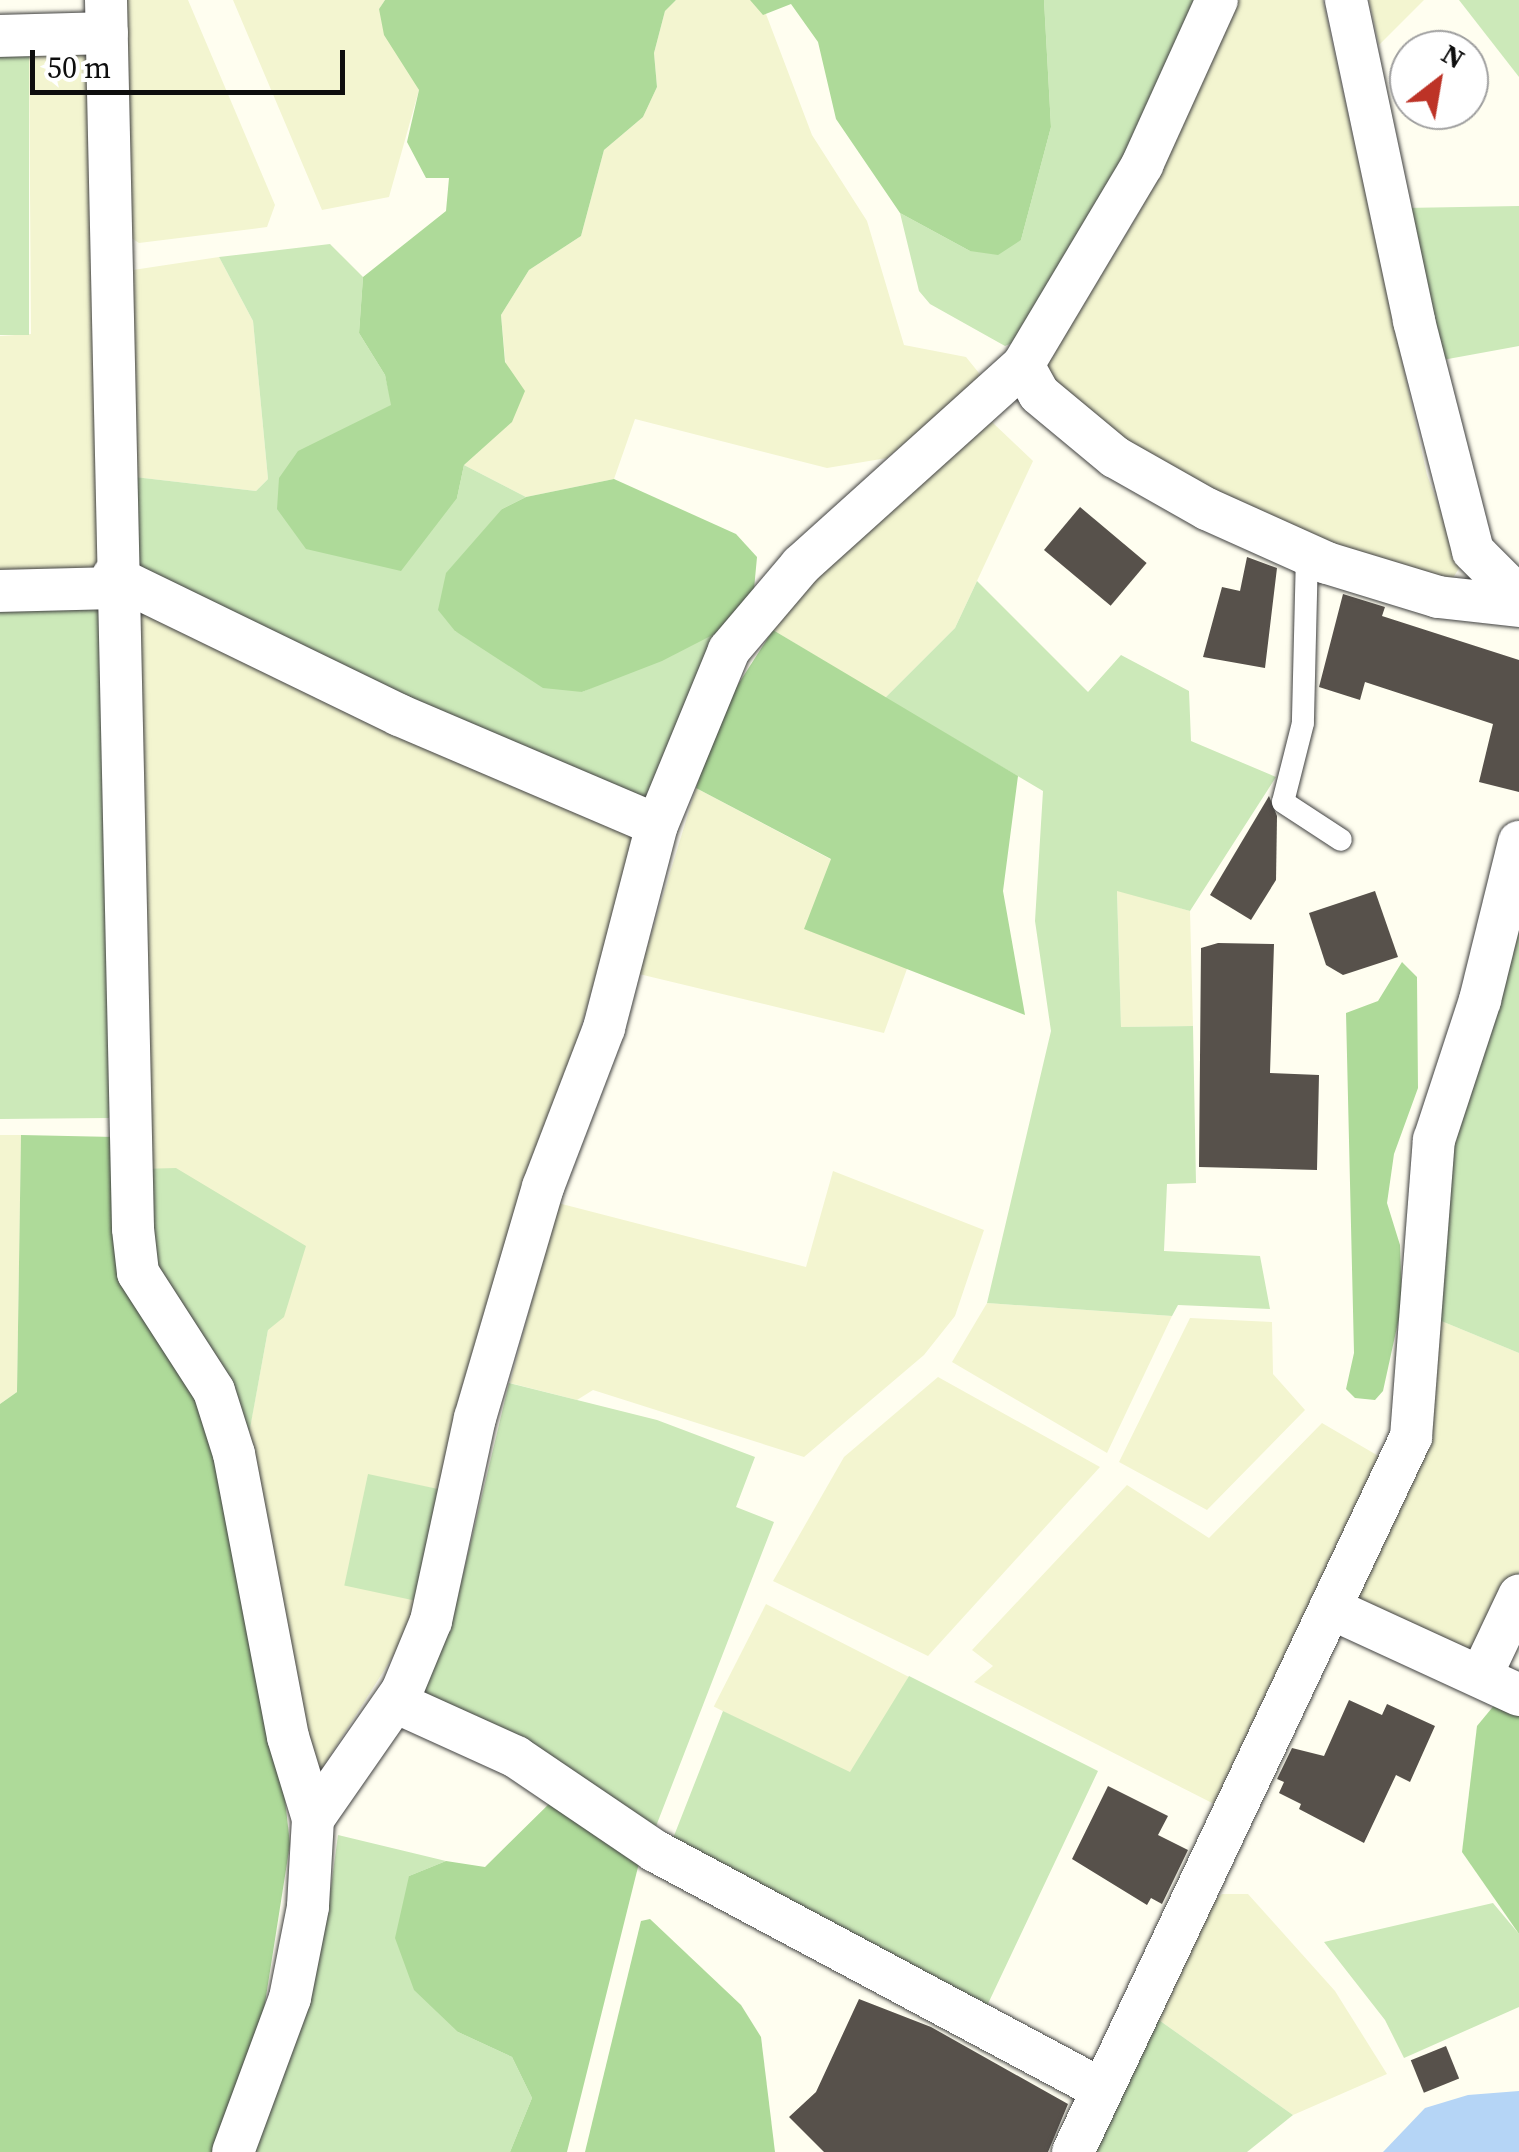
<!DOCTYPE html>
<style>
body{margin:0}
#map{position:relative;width:1519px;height:2152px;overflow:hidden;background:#fffef0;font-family:"Source Serif 4",serif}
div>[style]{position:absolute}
.farmland>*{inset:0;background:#f3f5d0;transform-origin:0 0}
.green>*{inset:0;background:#cce9b9;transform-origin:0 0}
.forest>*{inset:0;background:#aeda99}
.water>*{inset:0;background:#b5d5f6}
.building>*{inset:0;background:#57514b;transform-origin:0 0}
.roads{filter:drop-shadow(0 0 2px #414141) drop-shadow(0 0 2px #414141)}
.service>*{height:22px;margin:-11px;padding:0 11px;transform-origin:11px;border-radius:11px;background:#fff}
.minor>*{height:42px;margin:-21px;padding:0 21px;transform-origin:21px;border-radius:21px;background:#fff}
span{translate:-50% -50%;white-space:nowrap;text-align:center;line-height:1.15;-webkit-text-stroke:10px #fff;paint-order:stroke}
.north{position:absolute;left:1389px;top:30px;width:100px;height:100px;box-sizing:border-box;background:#fff;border:2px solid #9f9f9f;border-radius:50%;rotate:31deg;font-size:28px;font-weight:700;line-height:40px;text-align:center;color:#0e0e0e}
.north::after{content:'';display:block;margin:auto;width:35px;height:45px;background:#bd3327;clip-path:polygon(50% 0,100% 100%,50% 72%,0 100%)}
.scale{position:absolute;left:30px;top:50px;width:315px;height:45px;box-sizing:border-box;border:5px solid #0e0e0e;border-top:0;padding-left:12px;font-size:30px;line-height:35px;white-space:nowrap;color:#0e0e0e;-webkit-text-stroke:8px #fff;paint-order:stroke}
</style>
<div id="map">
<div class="farmland">
<div style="clip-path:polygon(121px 0,188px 0,275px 205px,267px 227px,139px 243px,124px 233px)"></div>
<div style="clip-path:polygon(233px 0,385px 0,379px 9px,419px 90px,389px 197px,322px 210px)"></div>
<div style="clip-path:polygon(676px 0,752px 0,766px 14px,812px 135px,867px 221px,904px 345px,966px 357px,983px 378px,887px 458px,827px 468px,635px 419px,614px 479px,526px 497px,464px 465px,511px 422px,501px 315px,529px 270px,581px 236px,604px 150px,643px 117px,657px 87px,654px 53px,665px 11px)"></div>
<div style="clip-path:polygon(1236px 0,1323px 0,1427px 475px,1461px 565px,1448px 586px,1311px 541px,1122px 450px,1040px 376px,1140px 211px)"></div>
<div style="clip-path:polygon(1369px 0,1424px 0,1379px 45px)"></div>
<div style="clip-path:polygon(29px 46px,95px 46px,100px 566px,93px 575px,0 577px,0 336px,31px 334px)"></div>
<div style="clip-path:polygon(219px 257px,253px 321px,268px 479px,256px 491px,126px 476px,122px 282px,133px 270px)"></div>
<div style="clip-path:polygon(992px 422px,1033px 461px,955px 628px,885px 698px,773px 630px,820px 568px)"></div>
<div style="clip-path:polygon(127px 590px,637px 835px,446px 1491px,369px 1475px,423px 1589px,402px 1642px,316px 1778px,249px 1433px,268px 1330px,139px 1169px)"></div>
<div style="clip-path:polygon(696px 788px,832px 860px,805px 929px,908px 966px,884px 1033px,639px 974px)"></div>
<div style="clip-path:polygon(1117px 890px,1190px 911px,1193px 1026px,1121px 1027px)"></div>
<div style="clip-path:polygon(0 1135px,21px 1135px,17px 1392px,0 1404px)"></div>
<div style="clip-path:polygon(833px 1171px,984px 1230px,955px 1316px,924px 1355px,804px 1457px,593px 1390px,577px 1400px,510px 1383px,558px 1203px,806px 1267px)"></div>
<div style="clip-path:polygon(987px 1303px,1172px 1316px,1107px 1453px,952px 1362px)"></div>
<div style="clip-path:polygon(1190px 1318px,1272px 1322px,1273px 1374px,1305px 1410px,1207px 1510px,1119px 1462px)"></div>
<div style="clip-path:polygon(1434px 1318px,1519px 1353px,1519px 1572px,1477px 1658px,1348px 1611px)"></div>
<div style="clip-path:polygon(938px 1377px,1100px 1467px,928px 1656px,773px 1581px,844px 1457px)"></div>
<div style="clip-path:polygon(1322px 1423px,1387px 1461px,1216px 1805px,974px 1682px,993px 1666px,972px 1650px,1127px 1485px,1209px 1538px)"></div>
<div style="left:766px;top:1604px;width:160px;height:115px;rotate:27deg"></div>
<div style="clip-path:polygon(1222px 1894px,1248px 1894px,1335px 1991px,1387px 2074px,1293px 2115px,1149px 2013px,1193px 1920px)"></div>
</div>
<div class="green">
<div style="clip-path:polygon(1044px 0,1198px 0,1123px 165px,1017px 341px,1005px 346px,930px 304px,919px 291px,900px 213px,970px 251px,1021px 240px,1051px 127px)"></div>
<div style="clip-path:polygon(1459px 0,1519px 0,1519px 77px)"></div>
<div style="left:29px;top:46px;width:289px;height:29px;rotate:90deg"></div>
<div style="clip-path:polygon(1519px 206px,1519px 346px,1437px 361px,1404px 208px)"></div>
<div style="clip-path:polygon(330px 244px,363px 277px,359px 333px,385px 375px,392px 405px,381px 414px,457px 498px,464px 465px,526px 497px,502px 509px,455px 631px,582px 692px,730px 626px,646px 799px,630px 803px,130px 567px,126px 476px,256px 491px,268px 479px,253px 321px,219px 257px)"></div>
<div style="clip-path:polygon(977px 581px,1088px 692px,1121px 655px,1189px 691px,1191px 741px,1276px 777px,1190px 911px,1117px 891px,1121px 1027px,1193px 1026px,1196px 1183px,1167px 1184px,1164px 1251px,1260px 1256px,1270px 1309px,1178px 1305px,1172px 1316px,987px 1303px,1051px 1031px,1035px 921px,1043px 791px,885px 698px,955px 628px)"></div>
<div style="clip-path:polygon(0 599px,105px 602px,115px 1108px,109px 1118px,0 1119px)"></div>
<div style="clip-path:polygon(1519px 893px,1519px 1353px,1434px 1318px,1440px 1154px)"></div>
<div style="clip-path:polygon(176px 1168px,306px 1246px,284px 1317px,268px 1330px,249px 1434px,159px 1292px,139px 1169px)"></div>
<div style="clip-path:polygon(509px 1383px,657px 1420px,755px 1457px,736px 1507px,774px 1522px,653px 1834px,418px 1701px,460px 1587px)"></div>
<div style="left:368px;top:1474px;width:80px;height:114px;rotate:12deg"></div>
<div style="clip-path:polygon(909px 1676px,1098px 1771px,985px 2010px,670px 1846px,723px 1711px,850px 1772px)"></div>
<div style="clip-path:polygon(338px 1835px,446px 1861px,409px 1876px,458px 2032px,512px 2057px,532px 2098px,510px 2152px,252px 2152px,327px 1917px)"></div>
<div style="clip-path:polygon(1493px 1903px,1519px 1934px,1519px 2007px,1404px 2058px,1385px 2020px,1324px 1942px)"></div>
<div style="clip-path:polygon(1149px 2013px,1293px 2115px,1247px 2152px,1085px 2152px)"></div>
</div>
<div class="forest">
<div style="clip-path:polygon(385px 0,676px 0,665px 11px,654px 53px,657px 87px,643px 117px,604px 150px,581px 236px,529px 270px,501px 315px,505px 362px,525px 391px,512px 422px,464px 465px,457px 498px,401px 571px,306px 549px,277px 509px,279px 478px,298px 451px,391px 405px,385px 375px,359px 333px,363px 277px,446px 211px,449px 178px,426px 178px,407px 142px,419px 90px,384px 35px,379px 9px)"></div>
<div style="clip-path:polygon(750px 0,1044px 0,1051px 127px,1021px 240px,998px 255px,970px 251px,900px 213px,836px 119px,818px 42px,791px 4px,763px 15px)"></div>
<div style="clip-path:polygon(614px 479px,736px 534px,757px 557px,754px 589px,730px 626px,662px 661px,582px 692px,543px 688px,455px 631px,438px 610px,446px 573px,502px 509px,526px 497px)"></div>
<div style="clip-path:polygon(773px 630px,1018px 776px,1003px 891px,1025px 1015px,804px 929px,831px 859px,696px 788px,721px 711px)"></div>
<div style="clip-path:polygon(1402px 962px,1417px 977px,1418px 1088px,1394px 1154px,1387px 1203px,1400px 1245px,1402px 1304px,1383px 1391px,1375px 1400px,1355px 1398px,1346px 1389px,1354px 1353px,1346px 1013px,1378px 1001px)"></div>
<div style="clip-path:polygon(21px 1135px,115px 1137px,200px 1390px,283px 1782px,290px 1844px,262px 2022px,212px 2152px,0 2152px,0 1404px,17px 1392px)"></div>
<div style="clip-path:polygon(1501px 1697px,1519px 1706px,1519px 1934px,1462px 1852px,1477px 1726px)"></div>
<div style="clip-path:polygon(558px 1795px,640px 1859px,567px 2152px,510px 2152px,532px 2098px,512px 2057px,458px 2032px,414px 1990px,395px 1938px,409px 1876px,446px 1861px,485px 1867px)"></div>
<div style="clip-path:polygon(650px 1919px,741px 2005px,761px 2037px,775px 2152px,585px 2152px,641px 1921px)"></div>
</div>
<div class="water">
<div style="clip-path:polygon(1519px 2091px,1519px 2152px,1383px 2152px,1425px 2108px,1468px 2095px)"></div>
</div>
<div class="building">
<div style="left:1080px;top:507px;width:87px;height:56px;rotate:40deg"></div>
<div style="clip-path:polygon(1247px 557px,1277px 568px,1265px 668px,1203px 657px,1222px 587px,1240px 591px)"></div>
<div style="clip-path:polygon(1343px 594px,1385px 607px,1382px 616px,1519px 660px,1519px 792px,1479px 782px,1493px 724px,1365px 682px,1360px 700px,1319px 687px)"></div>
<div style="clip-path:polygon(1269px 796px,1277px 816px,1276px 880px,1251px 920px,1210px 895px)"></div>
<div style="clip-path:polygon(1375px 891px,1398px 957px,1343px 975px,1326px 965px,1309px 913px)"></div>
<div style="clip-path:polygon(1218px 943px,1274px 944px,1270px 1073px,1319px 1075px,1317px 1170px,1199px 1167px,1201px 948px)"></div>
<div style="clip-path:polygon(1349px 1700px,1382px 1715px,1387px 1704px,1435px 1726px,1410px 1782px,1396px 1775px,1364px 1843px,1299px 1809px,1301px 1804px,1279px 1793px,1284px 1782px,1277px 1779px,1292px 1748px,1324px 1756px)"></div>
<div style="clip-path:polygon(1108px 1786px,1168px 1816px,1158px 1835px,1188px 1850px,1162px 1904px,1151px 1898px,1147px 1905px,1072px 1859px)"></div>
<div style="clip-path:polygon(859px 1999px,931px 2027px,1068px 2104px,1048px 2152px,824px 2152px,789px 2117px,816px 2092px)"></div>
<div style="left:1446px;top:2046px;width:35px;height:38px;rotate:68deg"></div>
</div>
<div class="roads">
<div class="service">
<div style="left:1307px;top:554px;width:169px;rotate:91.4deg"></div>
<div style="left:1303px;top:723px;width:81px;rotate:104.2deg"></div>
<div style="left:1283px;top:802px;width:69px;rotate:33.2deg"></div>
</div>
<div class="minor">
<div style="left:106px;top:0;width:1229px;rotate:88.74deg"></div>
<div style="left:133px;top:1229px;width:44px;rotate:83.5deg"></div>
<div style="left:138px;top:1273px;width:140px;rotate:57.2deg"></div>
<div style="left:214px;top:1391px;width:66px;rotate:72.4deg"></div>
<div style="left:234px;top:1454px;width:288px;rotate:79.2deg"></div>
<div style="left:288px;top:1737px;width:86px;rotate:73deg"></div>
<div style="left:313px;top:1819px;width:88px;rotate:93.3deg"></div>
<div style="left:308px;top:1907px;width:93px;rotate:101.2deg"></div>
<div style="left:290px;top:1998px;width:164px;rotate:110.3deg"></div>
<div style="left:1346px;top:0;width:328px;rotate:78deg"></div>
<div style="left:1414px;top:321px;width:237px;rotate:75.6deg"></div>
<div style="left:1473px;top:551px;width:65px;rotate:45deg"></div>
<div style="left:0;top:36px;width:107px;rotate:-1.6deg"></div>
<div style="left:1023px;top:365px;width:33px;rotate:61deg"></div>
<div style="left:1039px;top:394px;width:99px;rotate:39.7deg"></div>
<div style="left:1115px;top:457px;width:106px;rotate:29.5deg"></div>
<div style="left:1207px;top:509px;width:132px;rotate:24.2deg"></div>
<div style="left:1327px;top:563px;width:116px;rotate:17deg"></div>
<div style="left:1438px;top:597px;width:81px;rotate:6.3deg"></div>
<div style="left:113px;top:576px;width:318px;rotate:25.9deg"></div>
<div style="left:399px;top:715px;width:280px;rotate:23.1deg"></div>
<div style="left:0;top:591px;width:114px;rotate:-1.5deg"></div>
<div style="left:1330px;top:1608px;width:208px;rotate:24.7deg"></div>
<div style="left:1481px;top:1676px;width:89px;rotate:-64.6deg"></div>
<div style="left:395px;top:1702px;width:133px;rotate:24.4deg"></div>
<div style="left:516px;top:1757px;width:168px;rotate:34.1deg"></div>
<div style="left:655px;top:1851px;width:506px;rotate:28.09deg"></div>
<div style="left:313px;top:1819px;width:156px;rotate:-55.2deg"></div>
<div style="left:402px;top:1691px;width:76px;rotate:-67.5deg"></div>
<div style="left:431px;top:1621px;width:208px;rotate:-77.8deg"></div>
<div style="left:475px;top:1418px;width:241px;rotate:-73.6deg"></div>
<div style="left:543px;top:1187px;width:170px;rotate:-69deg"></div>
<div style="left:604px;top:1028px;width:210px;rotate:-75.4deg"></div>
<div style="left:657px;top:825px;width:189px;rotate:-67.6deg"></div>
<div style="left:729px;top:650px;width:111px;rotate:-49.7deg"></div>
<div style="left:801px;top:565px;width:299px;rotate:-42deg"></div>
<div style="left:1023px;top:365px;width:233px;rotate:-59.2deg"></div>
<div style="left:1142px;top:165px;width:181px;rotate:-65.6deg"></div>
<div style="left:1073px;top:2152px;width:791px;rotate:-64.7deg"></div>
<div style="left:1411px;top:1437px;width:298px;rotate:-85.6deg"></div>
<div style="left:1434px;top:1140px;width:147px;rotate:-71.8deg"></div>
<div style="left:1480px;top:1000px;width:163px;rotate:-76.1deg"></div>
</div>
</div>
<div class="north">N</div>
<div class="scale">50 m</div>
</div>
